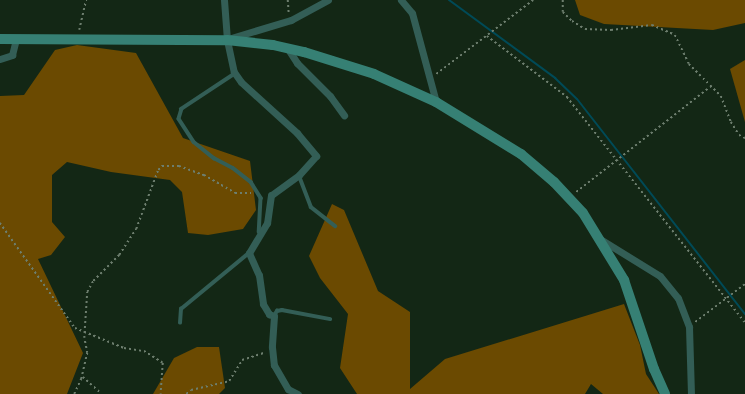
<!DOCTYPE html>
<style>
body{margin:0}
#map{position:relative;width:745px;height:394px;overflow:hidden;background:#132715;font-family:"Titillium Web",sans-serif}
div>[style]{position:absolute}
.forest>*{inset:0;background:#6b4a01}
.stream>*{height:2px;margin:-1px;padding:0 1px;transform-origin:1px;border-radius:1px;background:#004a57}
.path>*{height:1.5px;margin-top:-0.75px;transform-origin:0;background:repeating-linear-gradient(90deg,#6d7e6e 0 2px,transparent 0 5px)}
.lane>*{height:3.5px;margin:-1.75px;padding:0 1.75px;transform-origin:1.75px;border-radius:1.75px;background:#335e56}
.street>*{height:7px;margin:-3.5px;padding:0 3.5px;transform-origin:3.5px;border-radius:3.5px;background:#335e56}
.secondary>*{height:10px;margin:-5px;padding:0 5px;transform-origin:5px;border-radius:5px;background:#368074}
span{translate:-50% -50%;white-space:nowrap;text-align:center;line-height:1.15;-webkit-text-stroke:3.5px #091d0c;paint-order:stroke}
</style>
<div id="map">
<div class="forest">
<div style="clip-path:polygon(575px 0,745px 0,745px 23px,713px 30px,604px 24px,580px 15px)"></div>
<div style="clip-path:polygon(77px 45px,136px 53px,183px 138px,250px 161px,256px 210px,243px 229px,208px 235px,188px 233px,182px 192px,170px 180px,111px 172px,67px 162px,52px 175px,52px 222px,65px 237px,51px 255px,38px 259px,83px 353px,67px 394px,0 394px,0 96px,24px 95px,55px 50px)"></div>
<div style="clip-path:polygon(745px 60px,745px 122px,730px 69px)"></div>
<div style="clip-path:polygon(332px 204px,344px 210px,378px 291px,410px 312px,410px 389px,445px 359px,624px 304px,640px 345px,646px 374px,659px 394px,603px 394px,591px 384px,585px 394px,357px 394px,340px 368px,348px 314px,320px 278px,309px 256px)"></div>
<div style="clip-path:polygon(197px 347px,219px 347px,225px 388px,219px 394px,153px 394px,174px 358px)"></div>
</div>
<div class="stream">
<div style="left:449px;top:0;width:132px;rotate:36.3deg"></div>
<div style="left:555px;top:78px;width:30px;rotate:44deg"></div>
<div style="left:577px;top:99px;width:273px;rotate:52deg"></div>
</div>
<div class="path">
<div style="left:288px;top:0;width:13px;rotate:86deg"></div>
<div style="left:563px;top:0;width:12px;rotate:90deg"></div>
<div style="left:563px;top:12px;width:13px;rotate:45deg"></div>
<div style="left:572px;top:21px;width:15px;rotate:32deg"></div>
<div style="left:585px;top:29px;width:26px;rotate:2deg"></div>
<div style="left:611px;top:30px;width:41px;rotate:-7deg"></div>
<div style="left:652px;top:25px;width:25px;rotate:23deg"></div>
<div style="left:675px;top:35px;width:32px;rotate:64deg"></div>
<div style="left:689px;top:64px;width:45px;rotate:45deg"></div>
<div style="left:721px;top:96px;width:28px;rotate:69deg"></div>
<div style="left:731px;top:122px;width:15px;rotate:58deg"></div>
<div style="left:739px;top:135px;width:7px;rotate:27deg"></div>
<div style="left:79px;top:30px;width:31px;rotate:-77deg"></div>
<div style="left:487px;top:36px;width:101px;rotate:37.3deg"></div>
<div style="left:567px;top:97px;width:287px;rotate:51.7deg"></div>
<div style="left:436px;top:74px;width:122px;rotate:-37.3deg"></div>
<div style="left:576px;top:192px;width:172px;rotate:-38.1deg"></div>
<div style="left:0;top:223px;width:129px;rotate:54.5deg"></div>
<div style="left:75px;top:328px;width:53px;rotate:22.2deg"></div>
<div style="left:124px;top:348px;width:20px;rotate:9deg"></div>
<div style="left:144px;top:351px;width:22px;rotate:32deg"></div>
<div style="left:163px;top:363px;width:31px;rotate:94deg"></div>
<div style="left:695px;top:322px;width:63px;rotate:-37.2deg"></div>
<div style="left:83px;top:377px;width:25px;rotate:42deg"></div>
<div style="left:74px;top:394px;width:17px;rotate:-65deg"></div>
<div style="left:81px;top:379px;width:27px;rotate:-77deg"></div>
<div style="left:87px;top:353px;width:15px;rotate:-101deg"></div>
<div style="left:84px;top:338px;width:46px;rotate:-86.3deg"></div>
<div style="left:87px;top:292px;width:13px;rotate:-61deg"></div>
<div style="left:93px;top:281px;width:37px;rotate:-45deg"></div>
<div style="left:119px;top:255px;width:31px;rotate:-57deg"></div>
<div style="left:136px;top:229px;width:63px;rotate:-69.6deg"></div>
<div style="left:158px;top:170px;width:6px;rotate:-45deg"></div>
<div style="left:162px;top:166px;width:17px"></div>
<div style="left:179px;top:166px;width:27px;rotate:20deg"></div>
<div style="left:204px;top:175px;width:36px;rotate:30deg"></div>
<div style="left:235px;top:193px;width:16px"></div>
<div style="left:186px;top:394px;width:6px;rotate:-39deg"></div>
<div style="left:191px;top:390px;width:39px;rotate:-13deg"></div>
<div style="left:229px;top:381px;width:25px;rotate:-58deg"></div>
<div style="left:242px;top:360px;width:25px;rotate:-18deg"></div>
</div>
<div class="lane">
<div style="left:235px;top:74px;width:64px;rotate:146.6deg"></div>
<div style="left:182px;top:109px;width:10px;rotate:107deg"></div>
<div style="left:179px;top:119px;width:27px;rotate:57deg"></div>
<div style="left:194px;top:142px;width:26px;rotate:39deg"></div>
<div style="left:214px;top:158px;width:21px;rotate:28deg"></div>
<div style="left:233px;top:168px;width:23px;rotate:38deg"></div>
<div style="left:251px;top:182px;width:19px;rotate:58deg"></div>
<div style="left:261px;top:198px;width:34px;rotate:93deg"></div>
<div style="left:299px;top:175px;width:34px;rotate:69deg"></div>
<div style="left:311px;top:207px;width:31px;rotate:38deg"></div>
<div style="left:274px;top:316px;width:6px;rotate:-59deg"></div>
<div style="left:277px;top:311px;width:5px;rotate:-11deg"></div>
<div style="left:282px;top:310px;width:49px;rotate:10.6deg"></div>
<div style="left:180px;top:323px;width:14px;rotate:-86deg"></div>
<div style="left:181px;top:309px;width:88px;rotate:-39.5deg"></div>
</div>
<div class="street">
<div style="left:224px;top:0;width:40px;rotate:85.7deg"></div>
<div style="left:227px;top:40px;width:33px;rotate:78deg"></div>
<div style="left:234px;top:72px;width:12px;rotate:55deg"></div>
<div style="left:241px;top:82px;width:76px;rotate:42.3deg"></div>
<div style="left:297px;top:133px;width:30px;rotate:50deg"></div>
<div style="left:316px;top:156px;width:25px;rotate:132deg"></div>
<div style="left:299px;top:175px;width:34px;rotate:144deg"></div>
<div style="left:271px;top:195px;width:28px;rotate:98deg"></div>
<div style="left:267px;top:223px;width:35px;rotate:121deg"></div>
<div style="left:249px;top:253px;width:24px;rotate:66deg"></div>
<div style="left:259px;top:275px;width:29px;rotate:82deg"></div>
<div style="left:263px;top:304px;width:12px;rotate:59deg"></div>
<div style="left:269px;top:314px;width:5px;rotate:22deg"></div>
<div style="left:274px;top:316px;width:31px;rotate:94deg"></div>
<div style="left:272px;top:347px;width:18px;rotate:84deg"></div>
<div style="left:274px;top:365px;width:28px;rotate:60deg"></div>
<div style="left:288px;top:389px;width:11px;rotate:27deg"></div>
<div style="left:401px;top:0;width:17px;rotate:50deg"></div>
<div style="left:412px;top:13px;width:92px;rotate:74.9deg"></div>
<div style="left:231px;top:38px;width:63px;rotate:-16.7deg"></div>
<div style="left:291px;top:20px;width:42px;rotate:-28.4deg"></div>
<div style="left:288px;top:49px;width:17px;rotate:57deg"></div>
<div style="left:297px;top:63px;width:47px;rotate:45deg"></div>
<div style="left:330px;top:96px;width:24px;rotate:54deg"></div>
<div style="left:0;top:59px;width:13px;rotate:-18deg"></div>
<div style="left:12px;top:55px;width:16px;rotate:-76deg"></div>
<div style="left:600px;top:239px;width:70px;rotate:31.7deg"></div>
<div style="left:660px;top:276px;width:28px;rotate:51deg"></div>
<div style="left:678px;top:298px;width:31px;rotate:69deg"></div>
<div style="left:689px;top:327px;width:67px;rotate:88.3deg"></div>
</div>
<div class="secondary">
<div style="left:0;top:39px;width:227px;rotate:0.3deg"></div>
<div style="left:227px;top:40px;width:46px;rotate:6.2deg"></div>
<div style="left:273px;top:45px;width:32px;rotate:13deg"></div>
<div style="left:304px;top:52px;width:73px;rotate:17.4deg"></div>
<div style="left:374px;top:74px;width:68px;rotate:24.3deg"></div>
<div style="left:436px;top:102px;width:100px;rotate:31.5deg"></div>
<div style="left:521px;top:154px;width:43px;rotate:40.3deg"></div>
<div style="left:554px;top:182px;width:42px;rotate:46.9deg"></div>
<div style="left:583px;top:213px;width:79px;rotate:58.5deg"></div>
<div style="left:624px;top:280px;width:94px;rotate:71.4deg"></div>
<div style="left:654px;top:369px;width:27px;rotate:66deg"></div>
</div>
</div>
